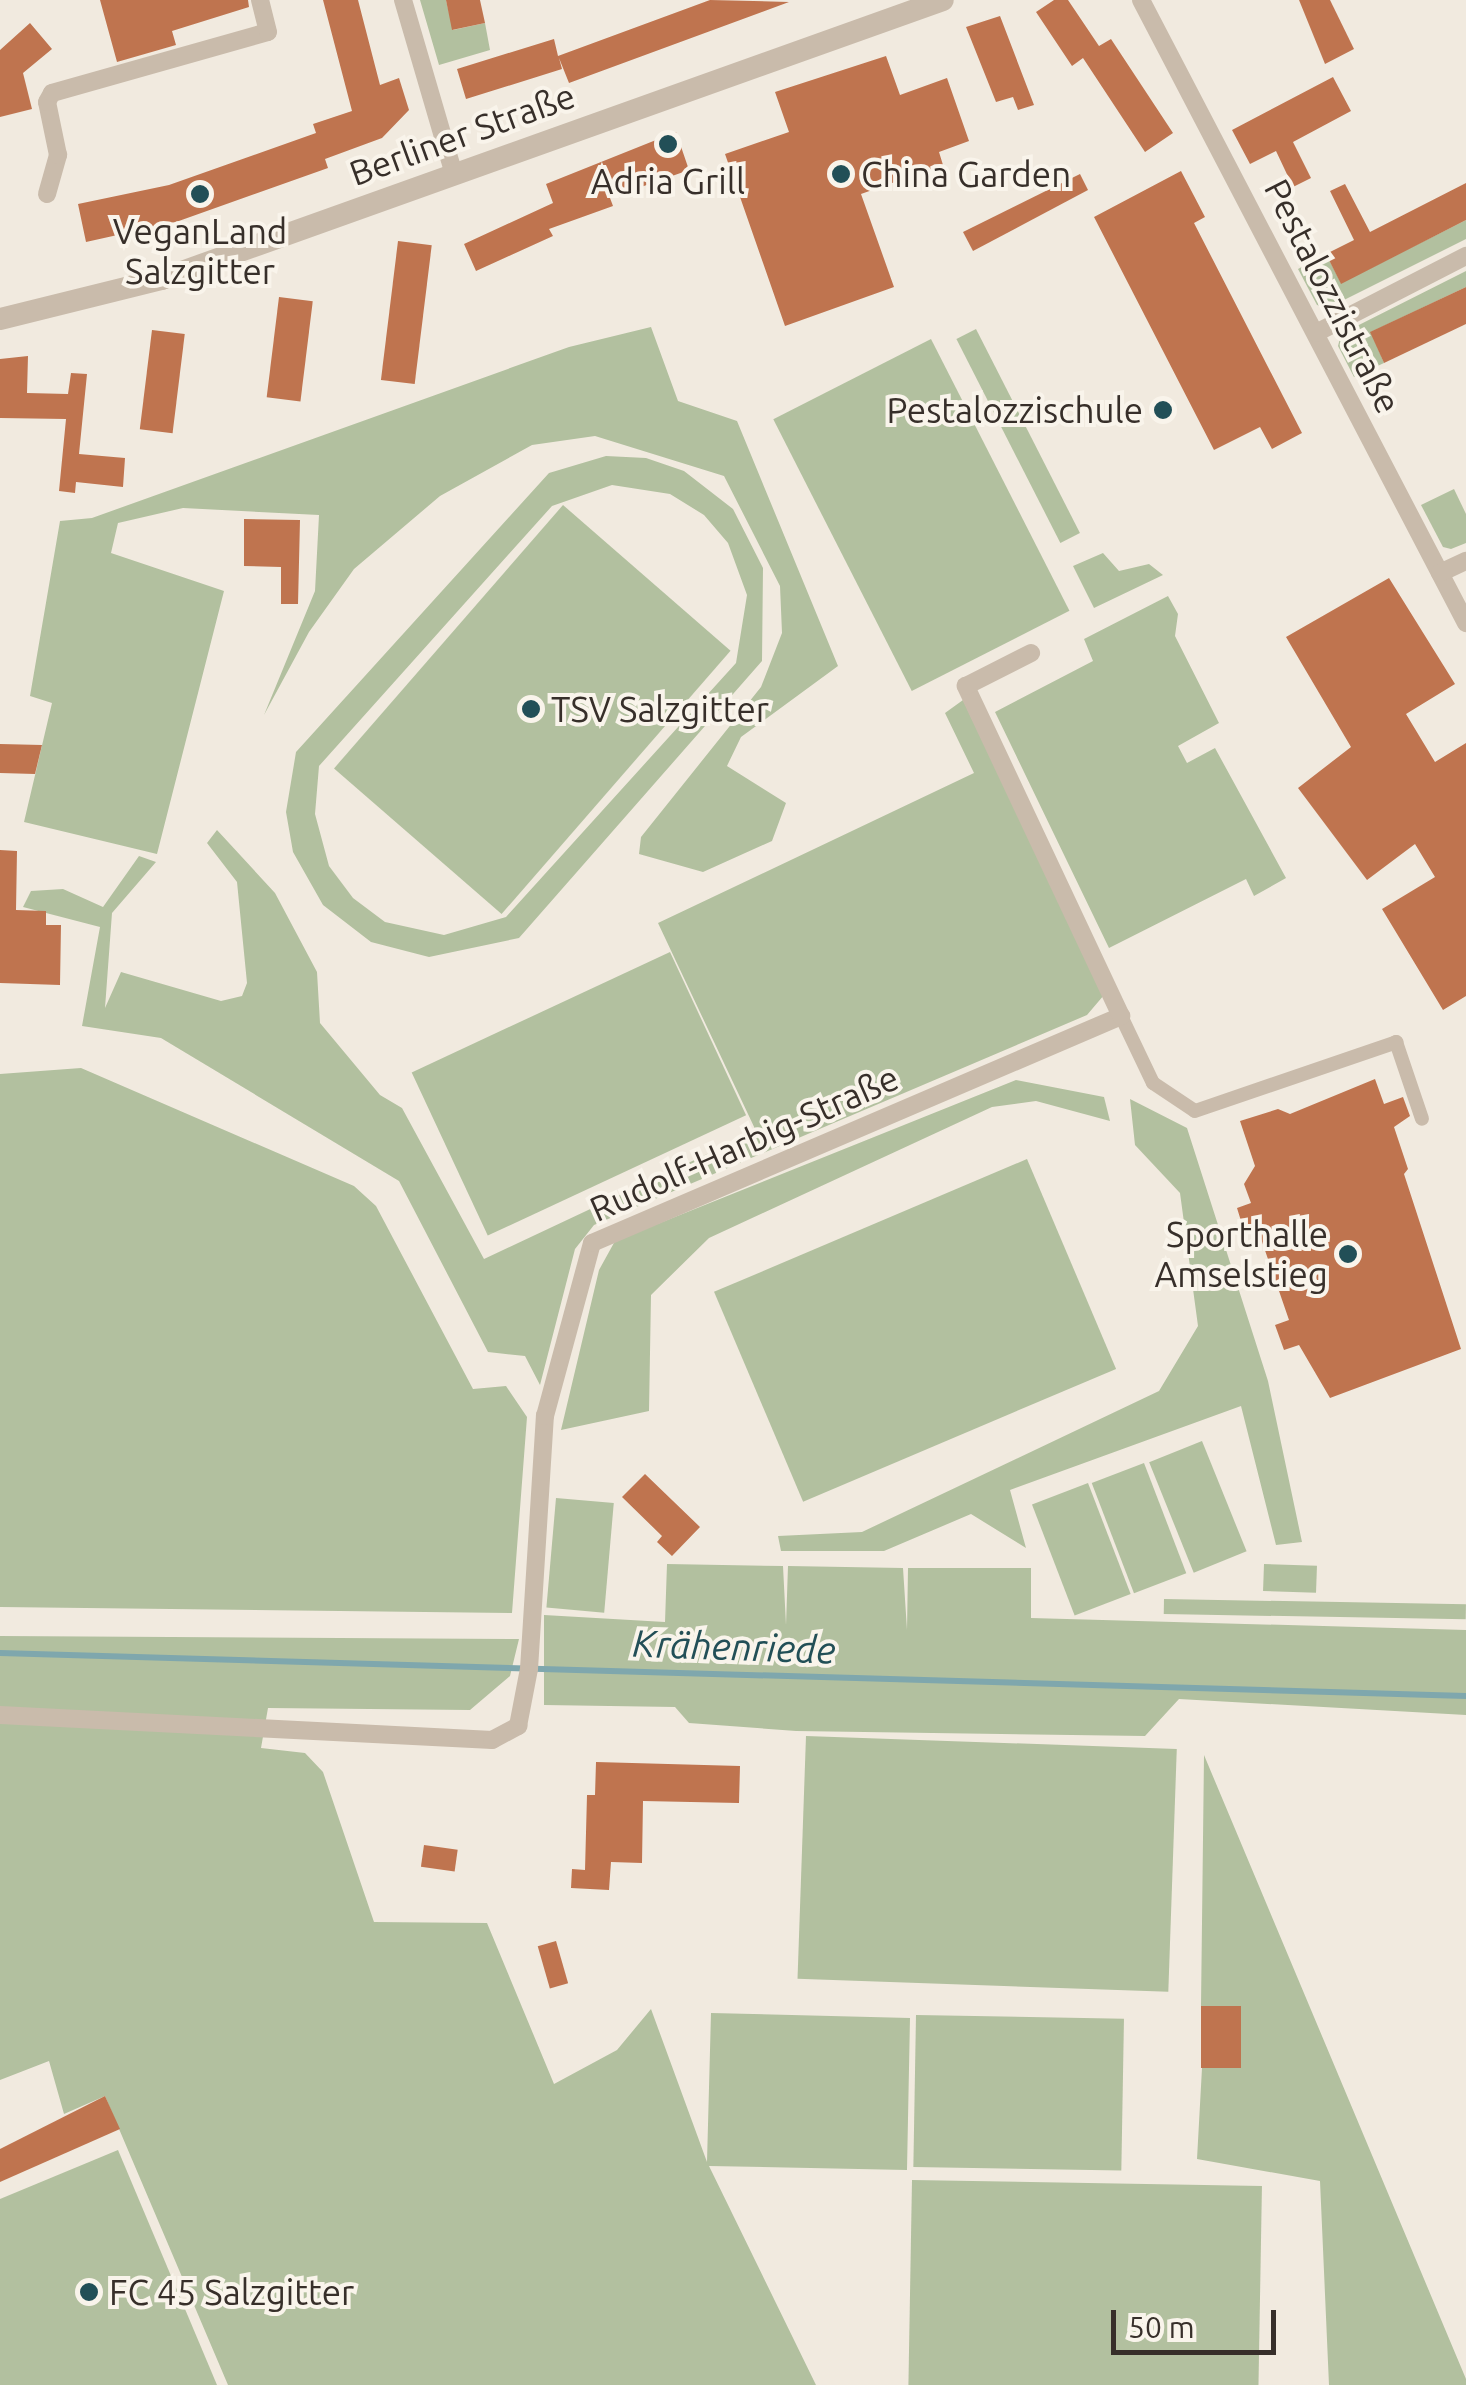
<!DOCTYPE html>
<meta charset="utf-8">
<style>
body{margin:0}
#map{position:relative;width:1466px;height:2385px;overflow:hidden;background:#f1eadf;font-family:Ubuntu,sans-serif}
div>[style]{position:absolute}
.green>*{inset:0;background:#b2c09f;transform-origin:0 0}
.stream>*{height:6px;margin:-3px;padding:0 3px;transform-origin:3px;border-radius:3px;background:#7fa7ad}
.building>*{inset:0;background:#bf744f;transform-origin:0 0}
.pedestrian>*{height:14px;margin:-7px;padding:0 7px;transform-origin:7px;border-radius:7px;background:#c9bbab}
.minor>*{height:18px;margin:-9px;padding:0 9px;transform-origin:9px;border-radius:9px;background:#c9bbab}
.tertiary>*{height:22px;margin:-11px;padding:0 11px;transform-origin:11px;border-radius:11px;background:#c9bbab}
.dots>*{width:28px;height:28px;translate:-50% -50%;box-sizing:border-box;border:5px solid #f9f4eb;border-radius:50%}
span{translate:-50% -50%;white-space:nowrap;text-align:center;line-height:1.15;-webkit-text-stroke:8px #f9f4eb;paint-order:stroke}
.street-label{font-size:35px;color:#372f2a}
.poi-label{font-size:35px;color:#372f2a}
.left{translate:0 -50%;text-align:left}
.right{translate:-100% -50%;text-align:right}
.water-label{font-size:38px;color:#224f57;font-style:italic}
.scale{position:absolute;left:1111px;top:2310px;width:165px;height:45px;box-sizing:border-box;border:5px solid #372f2a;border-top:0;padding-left:12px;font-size:30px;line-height:35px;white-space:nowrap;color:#372f2a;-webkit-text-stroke:8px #f9f4eb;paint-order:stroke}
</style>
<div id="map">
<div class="green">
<div style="clip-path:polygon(420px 0,446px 0,453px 30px,485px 23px,490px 50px,439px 65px)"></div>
<div style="clip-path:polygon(1466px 220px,1466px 239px,1328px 308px,1317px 305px,1298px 269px,1326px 254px,1341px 283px)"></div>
<div style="clip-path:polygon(1466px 271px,1466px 287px,1371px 332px,1384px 363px,1354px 377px,1338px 346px,1341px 334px)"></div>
<div style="clip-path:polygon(651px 327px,678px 401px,737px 421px,838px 666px,741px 737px,727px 766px,786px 803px,772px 841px,703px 872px,639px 854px,641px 837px,761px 687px,782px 633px,780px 586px,724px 476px,595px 436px,532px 445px,440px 496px,354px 569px,309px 632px,264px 715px,315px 591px,319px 515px,183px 508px,118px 523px,111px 553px,224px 591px,157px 854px,24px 822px,52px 703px,30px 696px,60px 521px,92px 518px,569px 347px)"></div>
<div style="left:976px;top:329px;width:229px;height:22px;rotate:63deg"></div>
<div style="left:931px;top:339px;width:305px;height:177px;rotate:63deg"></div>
<div style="clip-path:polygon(evenodd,606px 456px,646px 458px,684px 471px,733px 509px,763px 568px,762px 661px,519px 938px,429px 957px,371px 942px,323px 905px,293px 852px,286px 812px,296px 752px,549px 473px,606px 456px,612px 485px,670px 494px,704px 515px,728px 543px,747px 595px,736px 663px,506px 917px,444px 935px,385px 922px,353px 898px,329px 866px,315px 814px,319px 766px,552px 506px,612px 485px)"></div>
<div style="clip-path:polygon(1454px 489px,1466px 514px,1466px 543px,1451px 549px,1443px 547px,1421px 505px)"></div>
<div style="left:563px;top:505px;width:222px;height:349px;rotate:41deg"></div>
<div style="clip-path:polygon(1103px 553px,1119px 571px,1149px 564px,1163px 575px,1094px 608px,1073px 566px)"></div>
<div style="clip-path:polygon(1168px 596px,1178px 614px,1175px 636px,1219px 723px,1178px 746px,1187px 763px,1215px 748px,1286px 878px,1254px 896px,1246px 879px,1109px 948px,995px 712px,1093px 661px,1084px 639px)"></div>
<div style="clip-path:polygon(963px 700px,1104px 995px,1087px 1015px,594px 1225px,575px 1249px,540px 1385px,525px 1356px,488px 1352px,399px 1181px,161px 1038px,82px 1026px,100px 927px,23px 907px,31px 891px,63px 889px,103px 907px,139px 856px,156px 862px,112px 913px,105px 1008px,121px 972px,221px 1001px,242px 996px,247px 983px,237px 882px,207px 843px,217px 830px,275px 893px,317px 972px,320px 1023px,380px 1095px,402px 1108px,484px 1259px,756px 1131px,658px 923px,974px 773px,945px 713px)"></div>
<div style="left:670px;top:952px;width:180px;height:285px;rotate:65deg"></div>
<div style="clip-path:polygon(81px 1068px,354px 1186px,376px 1206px,473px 1389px,506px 1386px,527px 1417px,512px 1613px,0 1607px,0 1074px)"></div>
<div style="clip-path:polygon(1016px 1080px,1104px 1097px,1110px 1121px,1036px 1101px,992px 1107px,709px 1238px,651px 1295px,649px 1411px,561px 1430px,599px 1270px,615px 1241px)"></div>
<div style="clip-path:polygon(1130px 1099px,1187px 1128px,1268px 1381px,1302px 1542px,1276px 1545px,1241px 1406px,1010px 1490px,1026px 1548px,971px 1514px,884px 1551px,781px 1551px,778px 1536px,862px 1532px,1159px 1391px,1198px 1326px,1180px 1193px,1135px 1145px)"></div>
<div style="left:1027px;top:1159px;width:228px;height:340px;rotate:67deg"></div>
<div style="left:1202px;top:1441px;width:119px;height:57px;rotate:68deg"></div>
<div style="left:1144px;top:1463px;width:118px;height:56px;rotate:69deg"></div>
<div style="left:1088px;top:1483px;width:119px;height:60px;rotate:69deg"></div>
<div style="left:556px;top:1498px;width:58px;height:110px;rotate:5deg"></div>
<div style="clip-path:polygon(667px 1564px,783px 1566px,786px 1625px,788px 1566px,903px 1568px,907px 1630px,908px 1568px,1031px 1568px,1031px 1618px,1466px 1630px,1466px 1715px,1179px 1699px,1145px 1736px,796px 1731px,689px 1723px,675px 1707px,544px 1705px,544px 1615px,665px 1622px)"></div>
<div style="left:1264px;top:1564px;width:53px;height:27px;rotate:2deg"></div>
<div style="left:1164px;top:1599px;width:302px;height:15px;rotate:1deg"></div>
<div style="clip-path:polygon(0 1636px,519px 1639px,510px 1676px,470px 1710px,268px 1708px,261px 1748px,305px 1753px,323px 1772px,374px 1922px,487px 1923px,554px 2084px,617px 2050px,651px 2009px,707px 2162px,711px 2013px,910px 2018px,907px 2170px,709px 2166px,816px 2385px,228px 2385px,105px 2096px,64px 2114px,49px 2061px,0 2080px)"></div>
<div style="left:806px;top:1736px;width:371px;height:243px;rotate:2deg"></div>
<div style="clip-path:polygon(1204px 1755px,1466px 2379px,1466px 2385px,1329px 2385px,1320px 2181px,1197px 2159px,1202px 2068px,1241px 2067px,1240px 2006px,1201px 2006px)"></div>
<div style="left:916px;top:2015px;width:208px;height:152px;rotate:1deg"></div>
<div style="clip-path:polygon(118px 2150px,217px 2385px,0 2385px,0 2199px)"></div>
<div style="left:912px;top:2180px;width:350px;height:205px;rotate:1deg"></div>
</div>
<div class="stream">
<div style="left:0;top:1653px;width:1467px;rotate:1.68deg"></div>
</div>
<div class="building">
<div style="clip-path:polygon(100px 0,248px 0,249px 7px,172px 31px,176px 45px,117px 62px)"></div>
<div style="clip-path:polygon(323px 0,358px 0,380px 85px,399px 78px,409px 110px,382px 138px,325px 159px,328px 168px,176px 222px,86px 242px,78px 204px,169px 185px,316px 133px,313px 124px,352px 111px)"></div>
<div style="clip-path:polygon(446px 0,480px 0,485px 23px,452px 30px)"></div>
<div style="clip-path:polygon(710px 0,789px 2px,569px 83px,559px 58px,562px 69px,466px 99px,457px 69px,554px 39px,558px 56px)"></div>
<div style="clip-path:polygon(1054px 0,1068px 0,1099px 46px,1111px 39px,1173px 133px,1145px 152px,1083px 58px,1072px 66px,1036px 12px)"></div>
<div style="clip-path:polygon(1299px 0,1330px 0,1354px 49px,1325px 64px)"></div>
<div style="clip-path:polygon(1000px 16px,1034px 105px,1018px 110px,1013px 97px,996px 102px,966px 27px)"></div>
<div style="clip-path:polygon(30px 23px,52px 49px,23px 73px,32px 109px,0 117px,0 50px)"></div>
<div style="clip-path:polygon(886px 56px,900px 95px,947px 78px,969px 141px,939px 152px,943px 165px,861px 194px,894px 287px,785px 326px,725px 154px,789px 132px,775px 92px)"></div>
<div style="clip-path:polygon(1333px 77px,1351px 111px,1293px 142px,1311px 178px,1293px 187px,1276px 151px,1250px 164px,1232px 130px)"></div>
<div style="clip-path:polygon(676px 132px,689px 170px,610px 198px,613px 206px,549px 229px,553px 236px,476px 271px,464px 244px,553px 203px,546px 184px)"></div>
<div style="clip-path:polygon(1181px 171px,1205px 217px,1194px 223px,1302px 433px,1272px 449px,1260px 427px,1214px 450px,1094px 217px)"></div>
<div style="clip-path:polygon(1080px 174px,1088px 190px,973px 251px,963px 232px)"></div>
<div style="clip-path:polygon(1466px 183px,1466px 220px,1341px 284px,1326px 254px,1354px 240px,1330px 191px,1345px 184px,1370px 232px)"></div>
<div style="left:398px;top:241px;width:34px;height:140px;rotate:7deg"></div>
<div style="clip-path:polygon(1466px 287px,1466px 324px,1384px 363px,1370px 332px)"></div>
<div style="left:279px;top:297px;width:34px;height:101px;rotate:7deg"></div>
<div style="left:152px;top:330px;width:33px;height:100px;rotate:7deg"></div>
<div style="clip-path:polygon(28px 356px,27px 393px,68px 394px,71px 373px,87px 374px,79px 454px,125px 458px,123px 487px,76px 482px,75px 493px,59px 491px,66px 419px,0 418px,0 359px)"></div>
<div style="clip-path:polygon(244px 519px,300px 520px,298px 604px,281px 604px,281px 567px,244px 566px)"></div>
<div style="clip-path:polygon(1389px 578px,1455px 684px,1406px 714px,1435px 762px,1466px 743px,1466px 996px,1443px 1010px,1382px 909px,1435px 877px,1415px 844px,1367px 880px,1298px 788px,1351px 747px,1286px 637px)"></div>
<div style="clip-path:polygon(0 744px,42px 745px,35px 774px,0 773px)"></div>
<div style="clip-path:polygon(0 850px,17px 851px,16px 910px,46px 911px,46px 925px,61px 925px,60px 985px,0 983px)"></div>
<div style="clip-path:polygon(1375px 1079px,1384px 1104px,1403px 1097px,1410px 1116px,1394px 1127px,1408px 1169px,1404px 1174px,1461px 1349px,1330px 1398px,1299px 1345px,1284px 1350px,1275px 1325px,1289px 1320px,1258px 1230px,1245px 1234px,1237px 1208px,1251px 1203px,1244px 1184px,1255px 1166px,1240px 1121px,1278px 1109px,1290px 1114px)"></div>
<div style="clip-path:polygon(645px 1474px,700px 1527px,672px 1556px,657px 1542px,662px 1536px,622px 1497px)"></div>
<div style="clip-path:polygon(596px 1762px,740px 1766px,739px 1803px,643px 1801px,642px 1863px,611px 1862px,609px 1890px,571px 1888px,572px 1869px,585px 1870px,587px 1795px,595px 1795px)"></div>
<div style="left:424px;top:1845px;width:34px;height:22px;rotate:8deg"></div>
<div style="left:556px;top:1941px;width:44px;height:19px;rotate:74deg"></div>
<div style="left:1201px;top:2006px;width:40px;height:62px"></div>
<div style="clip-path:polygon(105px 2096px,120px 2129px,0 2182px,0 2149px)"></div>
</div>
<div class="pedestrian">
<div style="left:1121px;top:1016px;width:74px;rotate:64.5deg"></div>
<div style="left:1153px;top:1083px;width:50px;rotate:33.7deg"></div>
<div style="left:1195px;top:1111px;width:213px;rotate:-18.9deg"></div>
<div style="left:1396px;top:1042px;width:81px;rotate:71.3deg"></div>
</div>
<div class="minor">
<div style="left:403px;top:0;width:181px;rotate:73.7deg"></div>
<div style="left:1141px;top:0;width:703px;rotate:62.45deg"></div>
<div style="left:47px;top:194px;width:41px;rotate:-74.2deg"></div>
<div style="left:58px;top:155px;width:54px;rotate:-101.7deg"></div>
<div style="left:47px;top:102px;width:10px;rotate:-61deg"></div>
<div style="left:52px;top:93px;width:224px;rotate:-15.8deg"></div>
<div style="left:268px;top:32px;width:33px;rotate:-104deg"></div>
<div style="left:1316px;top:333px;width:169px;rotate:-27.2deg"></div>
<div style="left:1440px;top:573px;width:29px;rotate:-25deg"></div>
<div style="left:0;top:1715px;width:493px;rotate:2.9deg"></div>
<div style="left:492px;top:1740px;width:30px;rotate:-28deg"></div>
<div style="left:518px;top:1726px;width:58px;rotate:-79.1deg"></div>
<div style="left:529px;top:1669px;width:254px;rotate:-86.4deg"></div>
<div style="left:545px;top:1416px;width:179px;rotate:-74.8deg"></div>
<div style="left:592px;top:1243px;width:576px;rotate:-23.22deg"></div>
<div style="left:1121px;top:1016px;width:365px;rotate:-115.2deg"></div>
<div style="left:966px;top:686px;width:73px;rotate:-26.9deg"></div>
</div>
<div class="tertiary">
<div style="left:0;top:319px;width:167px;rotate:-13.9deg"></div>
<div style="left:162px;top:279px;width:829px;rotate:-19.66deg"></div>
</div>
<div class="dots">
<div style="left:668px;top:144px;background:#224f57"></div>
<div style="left:841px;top:174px;background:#224f57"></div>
<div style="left:200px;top:194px;background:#224f57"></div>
<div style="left:1163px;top:410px;background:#224f57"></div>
<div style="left:531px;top:709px;background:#224f57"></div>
<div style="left:1348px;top:1254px;background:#224f57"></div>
<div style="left:89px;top:2292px;background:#224f57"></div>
</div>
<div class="street-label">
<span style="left:462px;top:134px;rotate:-20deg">Berliner Straße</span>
<span style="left:1333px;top:296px;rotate:63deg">Pestalozzistraße</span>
<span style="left:744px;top:1143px;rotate:-24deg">Rudolf-Harbig-Straße</span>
</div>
<div class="poi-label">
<span class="left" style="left:861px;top:174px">China Garden</span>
<span style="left:668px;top:181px">Adria Grill</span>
<span style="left:200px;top:251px">VeganLand<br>Salzgitter</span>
<span class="right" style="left:1143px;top:410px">Pestalozzischule</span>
<span class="left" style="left:551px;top:709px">TSV Salzgitter</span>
<span class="right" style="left:1328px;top:1254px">Sporthalle<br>Amselstieg</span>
<span class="left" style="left:109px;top:2292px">FC 45 Salzgitter</span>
</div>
<div class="water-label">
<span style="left:734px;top:1647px;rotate:2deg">Krähenriede</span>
</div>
<div class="scale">50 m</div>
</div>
